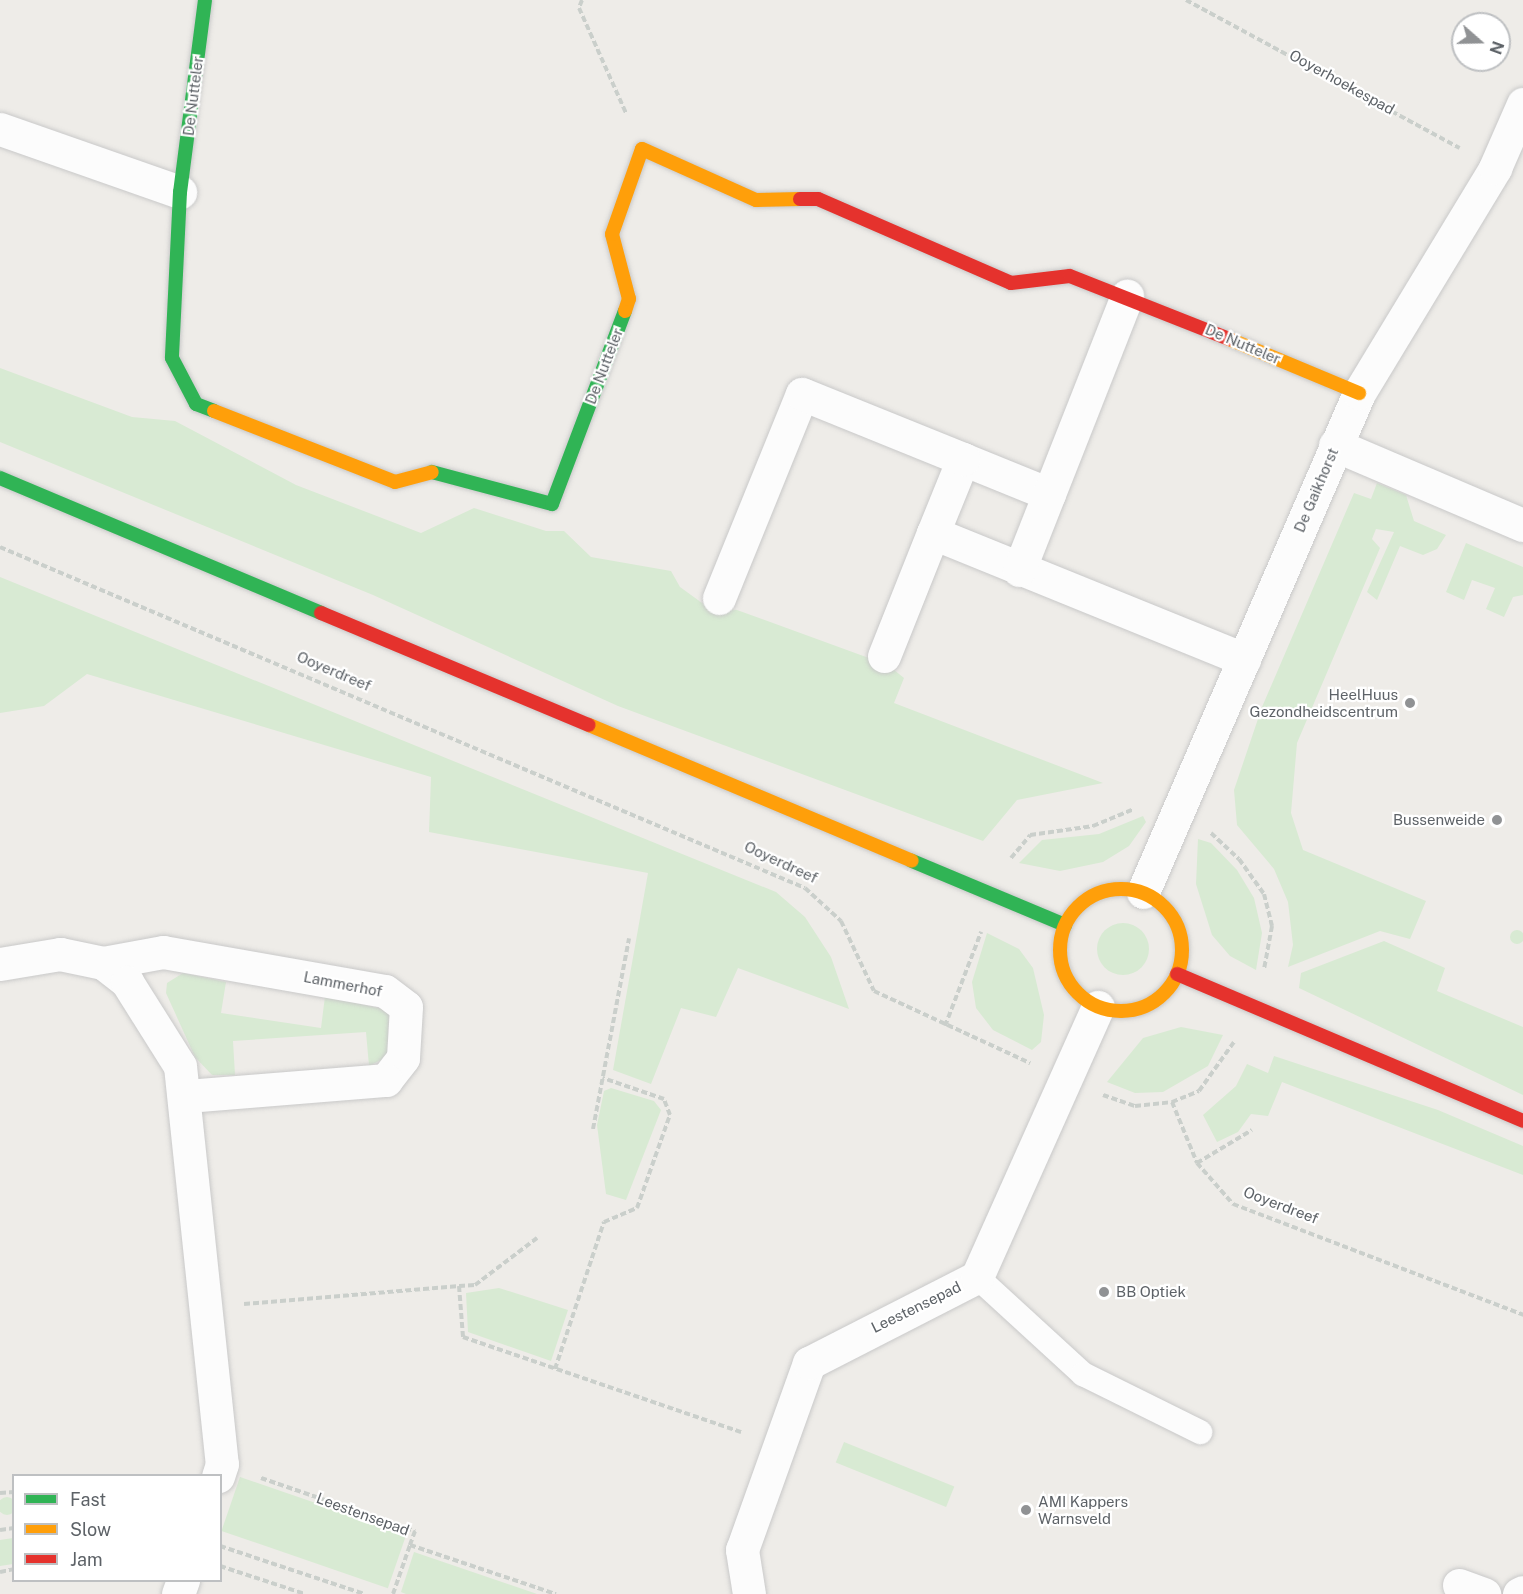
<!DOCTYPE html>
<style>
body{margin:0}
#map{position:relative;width:1523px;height:1594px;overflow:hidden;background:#eeece8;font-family:"Public Sans",sans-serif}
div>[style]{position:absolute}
.green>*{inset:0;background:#d8ead3;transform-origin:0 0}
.round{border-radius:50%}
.path>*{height:4px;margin-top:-2px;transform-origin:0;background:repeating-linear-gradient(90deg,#cacfcb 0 6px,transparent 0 9px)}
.roads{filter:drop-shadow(0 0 2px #c9c9c9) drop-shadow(0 0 2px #c9c9c9)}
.lane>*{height:24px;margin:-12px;padding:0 12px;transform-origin:12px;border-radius:12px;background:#fcfcfc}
.street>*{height:33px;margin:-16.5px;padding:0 16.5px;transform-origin:16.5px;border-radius:16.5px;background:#fcfcfc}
.fast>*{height:14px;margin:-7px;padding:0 7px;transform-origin:7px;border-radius:7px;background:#30b455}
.slow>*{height:14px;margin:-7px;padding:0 7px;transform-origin:7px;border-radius:7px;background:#ff9f0a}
.slow>.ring{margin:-7px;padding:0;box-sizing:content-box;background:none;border:14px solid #ff9f0a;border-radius:50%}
.jam>*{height:14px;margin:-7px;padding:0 7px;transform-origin:7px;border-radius:7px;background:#e5322d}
.dots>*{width:16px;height:16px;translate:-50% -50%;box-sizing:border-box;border:3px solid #fff;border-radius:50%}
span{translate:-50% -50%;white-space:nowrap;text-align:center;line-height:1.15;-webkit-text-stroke:4.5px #fff;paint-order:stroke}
.street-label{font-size:15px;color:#5d6267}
.poi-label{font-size:15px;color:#5d6267}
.right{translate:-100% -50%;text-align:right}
.left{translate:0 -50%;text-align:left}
.legend{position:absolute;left:12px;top:1474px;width:210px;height:108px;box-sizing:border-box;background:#fff;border:2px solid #bec0c2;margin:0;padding:8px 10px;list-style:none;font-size:18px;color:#5d6267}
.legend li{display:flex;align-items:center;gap:12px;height:30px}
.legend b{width:30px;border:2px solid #bec0c2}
.north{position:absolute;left:1451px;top:12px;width:60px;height:60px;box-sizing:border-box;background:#fff;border:2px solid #bec0c2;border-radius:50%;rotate:110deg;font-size:16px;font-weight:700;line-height:24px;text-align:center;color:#5d6267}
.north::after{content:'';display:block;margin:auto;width:21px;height:27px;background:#909294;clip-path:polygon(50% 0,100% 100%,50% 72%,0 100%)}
</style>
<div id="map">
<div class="green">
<div style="clip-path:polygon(0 368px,132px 417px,175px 421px,296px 485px,421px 533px,474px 508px,546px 531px,564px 531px,591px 557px,671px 571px,680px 587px,709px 608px,737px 610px,888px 665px,904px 678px,894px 703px,1103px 783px,1017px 800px,983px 841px,618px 706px,373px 595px,0 442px)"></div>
<div style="clip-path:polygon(1377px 483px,1406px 495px,1414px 521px,1446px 535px,1437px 549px,1423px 555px,1400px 546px,1377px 600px,1367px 592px,1394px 532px,1376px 529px,1372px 539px,1380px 548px,1297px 743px,1291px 813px,1303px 850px,1426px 901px,1410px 939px,1380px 931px,1288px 967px,1293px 945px,1288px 902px,1274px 869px,1237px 825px,1234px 790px,1262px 707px,1354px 493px,1371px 499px)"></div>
<div style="clip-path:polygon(1466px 543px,1523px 567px,1523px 595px,1513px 597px,1504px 617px,1486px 609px,1495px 588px,1472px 580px,1464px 600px,1446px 592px)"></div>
<div style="clip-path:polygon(0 577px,776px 892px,805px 917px,831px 957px,849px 1009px,738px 968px,716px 1017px,681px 1008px,651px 1084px,613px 1070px,648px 873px,429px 832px,431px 777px,87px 674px,44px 706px,0 713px)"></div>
<div style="clip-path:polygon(1143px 816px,1146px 822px,1129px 846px,1103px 862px,1060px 871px,1019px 863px,1042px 840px,1099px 834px)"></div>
<div style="clip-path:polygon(1198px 839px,1211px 843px,1237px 870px,1254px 898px,1262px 933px,1256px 970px,1230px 956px,1212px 935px,1196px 884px)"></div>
<div class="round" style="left:1097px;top:923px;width:52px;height:52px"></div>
<div class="round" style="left:1510px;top:930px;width:14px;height:14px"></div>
<div style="clip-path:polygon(987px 933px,1019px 949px,1033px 968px,1044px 1015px,1041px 1042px,1032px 1050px,993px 1030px,976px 1008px,972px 982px)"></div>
<div style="clip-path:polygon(1384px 941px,1445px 968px,1437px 991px,1523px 1027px,1523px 1095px,1299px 988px,1301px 973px)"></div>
<div style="clip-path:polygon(183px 973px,226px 982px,221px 1013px,321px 1028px,325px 996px,382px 1009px,389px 1015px,387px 1057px,369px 1066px,366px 1032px,233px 1041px,235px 1075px,212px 1075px,195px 1057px,166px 993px,167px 983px)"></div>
<div style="clip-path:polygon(1181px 1027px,1223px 1035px,1208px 1066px,1163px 1092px,1135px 1093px,1107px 1082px,1143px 1038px)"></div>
<div style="clip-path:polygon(1274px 1056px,1438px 1110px,1523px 1146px,1523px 1175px,1282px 1082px,1268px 1116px,1251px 1114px,1238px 1132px,1217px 1142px,1203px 1115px,1236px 1086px,1247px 1064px,1268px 1073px)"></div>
<div style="clip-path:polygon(611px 1088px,654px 1101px,661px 1110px,626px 1200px,606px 1194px,597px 1125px,604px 1091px)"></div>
<div style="clip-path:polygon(499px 1288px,568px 1310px,551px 1361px,468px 1332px,466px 1293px)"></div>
<div style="left:844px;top:1442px;width:119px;height:22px;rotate:22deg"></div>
<div style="left:240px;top:1477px;width:176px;height:57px;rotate:19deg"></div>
<div class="round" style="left:-2px;top:1497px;width:18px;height:18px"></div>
<div style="clip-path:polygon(13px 1538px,13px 1564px,0 1566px,0 1540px)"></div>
<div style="clip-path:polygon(414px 1552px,537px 1594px,406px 1594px,401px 1592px)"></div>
</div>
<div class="path">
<div style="left:582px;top:0;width:9px;rotate:111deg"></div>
<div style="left:579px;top:8px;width:115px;rotate:65.9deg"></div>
<div style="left:1186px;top:0;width:311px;rotate:28.4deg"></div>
<div style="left:0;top:547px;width:874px;rotate:22.96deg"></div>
<div style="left:805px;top:888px;width:49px;rotate:42.5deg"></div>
<div style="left:841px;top:921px;width:77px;rotate:64.8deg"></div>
<div style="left:874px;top:991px;width:172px;rotate:24.8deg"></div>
<div style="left:1211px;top:833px;width:38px;rotate:43deg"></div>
<div style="left:1239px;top:859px;width:43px;rotate:54.5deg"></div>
<div style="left:1264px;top:894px;width:33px;rotate:76deg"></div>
<div style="left:1272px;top:926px;width:44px;rotate:100.5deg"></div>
<div style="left:1011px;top:858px;width:30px;rotate:-50deg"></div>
<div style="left:1030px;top:835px;width:64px;rotate:-8.1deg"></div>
<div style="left:1093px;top:826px;width:44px;rotate:-22.5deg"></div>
<div style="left:945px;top:1026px;width:101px;rotate:-69deg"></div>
<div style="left:1103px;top:1095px;width:34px;rotate:19deg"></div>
<div style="left:1135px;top:1106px;width:37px;rotate:-6deg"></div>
<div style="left:1172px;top:1102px;width:66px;rotate:67.7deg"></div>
<div style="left:1197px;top:1163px;width:55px;rotate:48.7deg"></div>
<div style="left:1233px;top:1204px;width:311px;rotate:20.9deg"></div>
<div style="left:1172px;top:1102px;width:29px;rotate:-22deg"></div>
<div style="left:1199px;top:1091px;width:60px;rotate:-54.5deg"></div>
<div style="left:593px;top:1129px;width:194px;rotate:-79.3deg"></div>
<div style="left:1197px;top:1163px;width:64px;rotate:-31deg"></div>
<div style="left:459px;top:1286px;width:16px;rotate:-4deg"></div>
<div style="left:475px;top:1285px;width:78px;rotate:-37.2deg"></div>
<div style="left:244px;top:1304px;width:216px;rotate:-4.8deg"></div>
<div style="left:459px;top:1286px;width:51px;rotate:85.5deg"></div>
<div style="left:463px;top:1337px;width:294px;rotate:18.9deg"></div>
<div style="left:555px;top:1369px;width:155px;rotate:-71.6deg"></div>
<div style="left:604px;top:1222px;width:36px;rotate:-23deg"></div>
<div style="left:637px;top:1208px;width:99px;rotate:-70.5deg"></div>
<div style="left:670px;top:1115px;width:17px;rotate:-111deg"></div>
<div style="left:664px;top:1099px;width:65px;rotate:-161deg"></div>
<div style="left:261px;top:1478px;width:163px;rotate:19deg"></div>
<div style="left:415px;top:1531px;width:15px;rotate:110deg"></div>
<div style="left:410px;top:1545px;width:154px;rotate:18.6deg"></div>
<div style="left:0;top:1493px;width:14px;rotate:-4deg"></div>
<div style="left:0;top:1530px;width:14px;rotate:-8deg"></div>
<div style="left:220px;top:1546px;width:152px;rotate:18.4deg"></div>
<div style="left:220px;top:1566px;width:89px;rotate:18.2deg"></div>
<div style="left:0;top:1572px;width:14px;rotate:-12deg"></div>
<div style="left:393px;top:1594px;width:52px;rotate:-70.9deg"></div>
</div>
<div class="roads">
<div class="lane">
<div style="left:977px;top:1277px;width:144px;rotate:42.5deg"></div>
<div style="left:1083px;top:1374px;width:131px;rotate:26.4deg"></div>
</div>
<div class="street">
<div style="left:0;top:129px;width:191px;rotate:19.3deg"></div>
<div style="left:1335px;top:445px;width:204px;rotate:23.1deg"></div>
<div style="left:1049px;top:494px;width:93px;rotate:-157.9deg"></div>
<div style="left:963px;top:459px;width:80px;rotate:112.1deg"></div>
<div style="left:933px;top:533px;width:336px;rotate:22.1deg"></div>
<div style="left:1019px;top:570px;width:295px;rotate:-68.5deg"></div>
<div style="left:719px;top:598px;width:220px;rotate:-67.9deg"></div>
<div style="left:802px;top:394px;width:174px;rotate:22deg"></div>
<div style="left:884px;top:656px;width:132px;rotate:-68.3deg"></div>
<div style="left:1143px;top:892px;width:544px;rotate:-66.59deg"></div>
<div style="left:1359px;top:393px;width:263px;rotate:-58.8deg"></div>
<div style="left:1495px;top:168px;width:70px;rotate:-66.4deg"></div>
<div style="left:103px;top:963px;width:61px;rotate:-10.4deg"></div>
<div style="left:163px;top:952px;width:225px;rotate:10deg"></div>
<div style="left:385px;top:991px;width:26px;rotate:37deg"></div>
<div style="left:406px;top:1007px;width:51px;rotate:93.4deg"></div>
<div style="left:403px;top:1058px;width:28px;rotate:128deg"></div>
<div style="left:386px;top:1080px;width:202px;rotate:175.4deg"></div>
<div style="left:0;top:964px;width:61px;rotate:-9.5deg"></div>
<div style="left:60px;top:954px;width:44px;rotate:11.8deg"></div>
<div style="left:103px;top:963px;width:31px;rotate:38deg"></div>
<div style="left:127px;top:982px;width:99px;rotate:57.8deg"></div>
<div style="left:180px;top:1066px;width:400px;rotate:84deg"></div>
<div style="left:222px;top:1464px;width:13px;rotate:108deg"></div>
<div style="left:1459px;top:1585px;width:27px;rotate:20deg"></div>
<div style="left:178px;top:1594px;width:15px;rotate:-70deg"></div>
<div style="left:749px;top:1594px;width:45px;rotate:-99deg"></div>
<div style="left:742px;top:1550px;width:199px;rotate:-70.3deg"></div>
<div style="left:809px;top:1363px;width:189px;rotate:-27.1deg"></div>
<div style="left:977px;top:1277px;width:296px;rotate:-65.9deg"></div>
<div style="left:1519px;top:1594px;width:4px;rotate:-27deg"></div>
</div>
<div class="fast">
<div style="left:205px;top:0;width:194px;rotate:97.4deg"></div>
<div style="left:180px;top:192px;width:166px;rotate:92.8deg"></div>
<div style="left:172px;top:358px;width:52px;rotate:62.4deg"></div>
<div style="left:196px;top:404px;width:19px;rotate:21deg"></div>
<div style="left:432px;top:472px;width:124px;rotate:14.9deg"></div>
<div style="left:552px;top:504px;width:206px;rotate:-69.3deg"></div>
<div style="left:0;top:478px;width:348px;rotate:22.8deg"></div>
<div style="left:912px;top:861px;width:166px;rotate:22.7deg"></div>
</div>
<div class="slow">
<div style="left:625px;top:311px;width:13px;rotate:-72deg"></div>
<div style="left:629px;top:299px;width:67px;rotate:-104.7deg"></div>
<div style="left:612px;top:234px;width:90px;rotate:-70.6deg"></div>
<div style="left:642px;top:149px;width:125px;rotate:24.1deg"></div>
<div style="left:756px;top:200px;width:44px;rotate:-1.3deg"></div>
<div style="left:1229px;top:339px;width:141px;rotate:22.6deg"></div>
<div style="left:214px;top:411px;width:194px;rotate:21.4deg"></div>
<div style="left:395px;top:482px;width:38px;rotate:-15deg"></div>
<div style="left:589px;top:725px;width:350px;rotate:22.8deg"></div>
<div class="ring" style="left:1060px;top:889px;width:108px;height:108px"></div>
</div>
<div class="jam">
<div style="left:800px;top:199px;width:18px"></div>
<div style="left:818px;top:199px;width:210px;rotate:23.5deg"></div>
<div style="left:1011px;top:283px;width:59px;rotate:-6.8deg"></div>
<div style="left:1070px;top:276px;width:171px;rotate:21.6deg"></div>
<div style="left:321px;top:613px;width:290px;rotate:22.7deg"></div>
<div style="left:1177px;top:974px;width:376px;rotate:23deg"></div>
</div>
</div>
<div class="dots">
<div style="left:1410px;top:703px;background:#909294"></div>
<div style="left:1497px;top:820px;background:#909294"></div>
<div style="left:1104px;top:1292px;background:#909294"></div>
<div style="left:1026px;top:1510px;background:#909294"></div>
</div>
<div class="street-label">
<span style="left:1342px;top:82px;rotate:29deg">Ooyerhoekespad</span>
<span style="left:193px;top:96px;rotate:-83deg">De Nutteler</span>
<span style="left:1243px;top:344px;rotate:23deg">De Nutteler</span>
<span style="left:604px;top:366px;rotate:-69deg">De Nutteler</span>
<span style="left:1316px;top:490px;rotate:-67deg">De Gaikhorst</span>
<span style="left:334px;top:671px;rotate:23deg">Ooyerdreef</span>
<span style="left:781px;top:862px;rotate:25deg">Ooyerdreef</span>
<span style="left:343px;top:984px;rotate:11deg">Lammerhof</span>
<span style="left:1281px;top:1205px;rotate:21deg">Ooyerdreef</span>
<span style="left:916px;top:1307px;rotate:-26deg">Leestensepad</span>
<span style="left:363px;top:1514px;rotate:20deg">Leestensepad</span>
</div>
<div class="poi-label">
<span class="right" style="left:1398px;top:703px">HeelHuus<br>Gezondheidscentrum</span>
<span class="right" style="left:1485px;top:820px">Bussenweide</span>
<span class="left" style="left:1116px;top:1292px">BB Optiek</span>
<span class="left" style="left:1038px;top:1510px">AMI Kappers<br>Warnsveld</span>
</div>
<ul class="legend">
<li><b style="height:8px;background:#30b455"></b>Fast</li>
<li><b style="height:8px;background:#ff9f0a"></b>Slow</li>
<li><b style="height:8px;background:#e5322d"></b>Jam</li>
</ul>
<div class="north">N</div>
</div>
